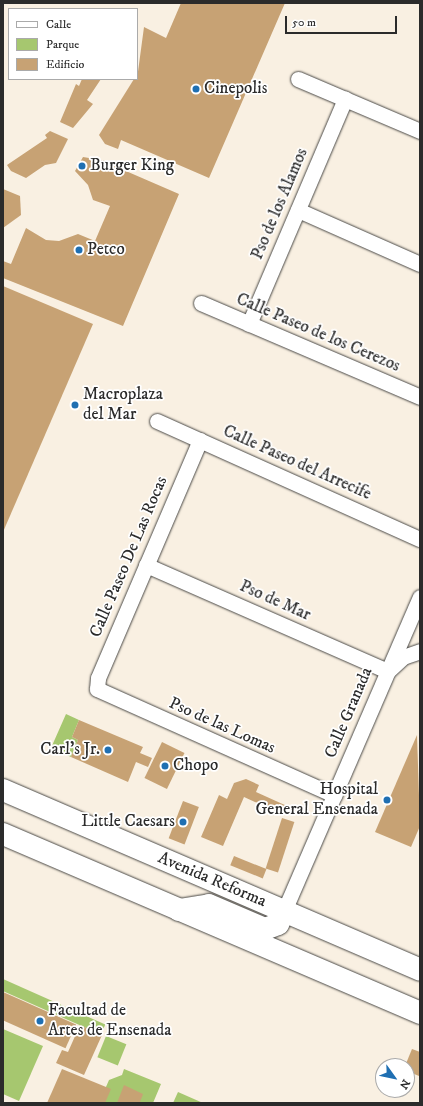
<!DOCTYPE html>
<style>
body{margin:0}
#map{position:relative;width:423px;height:1106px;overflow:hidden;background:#f9f0e2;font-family:"IM FELL DW Pica",serif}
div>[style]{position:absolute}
.green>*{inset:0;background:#a6c76f;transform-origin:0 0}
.building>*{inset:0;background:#c7a274;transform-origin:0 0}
.roads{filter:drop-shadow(0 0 1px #4a4946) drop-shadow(0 0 1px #4a4946)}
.minor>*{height:15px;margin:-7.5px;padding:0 7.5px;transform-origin:7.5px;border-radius:7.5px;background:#fff}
.trunk>*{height:22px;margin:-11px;padding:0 11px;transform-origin:11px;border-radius:11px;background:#fff}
.dots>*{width:11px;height:11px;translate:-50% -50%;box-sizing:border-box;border:2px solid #fff;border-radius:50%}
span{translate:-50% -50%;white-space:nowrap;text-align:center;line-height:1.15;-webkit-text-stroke:3.5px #fff;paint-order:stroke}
.poi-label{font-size:17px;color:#2b2b2b}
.left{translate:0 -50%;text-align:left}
.right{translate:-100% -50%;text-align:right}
.street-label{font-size:17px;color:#2b2b2b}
.frame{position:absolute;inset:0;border:4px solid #2b2b2b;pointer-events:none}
.legend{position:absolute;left:8px;top:8px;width:130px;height:72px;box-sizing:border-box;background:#fff;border:1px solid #aaa;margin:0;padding:5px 7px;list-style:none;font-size:12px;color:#2b2b2b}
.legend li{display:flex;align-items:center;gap:8px;height:20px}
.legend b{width:20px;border:1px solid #aaa}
.north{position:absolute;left:375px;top:1058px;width:40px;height:40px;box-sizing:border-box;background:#fff;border:1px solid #aaa;border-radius:50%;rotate:123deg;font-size:11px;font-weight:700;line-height:16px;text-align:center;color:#2b2b2b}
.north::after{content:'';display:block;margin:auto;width:14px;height:18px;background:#1f6fb2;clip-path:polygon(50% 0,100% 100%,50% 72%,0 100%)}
.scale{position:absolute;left:285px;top:16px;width:112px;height:18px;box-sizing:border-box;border:2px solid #2b2b2b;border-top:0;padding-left:5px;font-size:12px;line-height:14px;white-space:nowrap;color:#2b2b2b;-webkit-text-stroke:3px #fff;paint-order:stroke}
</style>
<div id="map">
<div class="green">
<div style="clip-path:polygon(66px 714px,79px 720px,72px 737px,78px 740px,71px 757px,51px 748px)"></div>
<div style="left:3px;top:979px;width:112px;height:11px;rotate:24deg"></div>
<div style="clip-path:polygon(3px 1029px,43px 1046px,19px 1101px,3px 1094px)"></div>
<div style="left:106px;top:1036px;width:22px;height:23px;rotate:22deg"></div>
<div style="clip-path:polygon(124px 1069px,161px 1084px,153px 1103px,99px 1103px,109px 1080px,122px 1075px)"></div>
<div style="clip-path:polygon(178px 1092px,203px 1103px,173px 1103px)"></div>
</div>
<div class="building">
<div style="clip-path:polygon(181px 3px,285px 3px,209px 178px,121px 140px,118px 149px,105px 144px,99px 135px,134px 79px,137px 79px,144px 27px,166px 38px)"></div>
<div style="clip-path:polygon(82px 79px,101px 79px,87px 100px,93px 104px,73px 128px,60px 122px,76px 84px,79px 86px)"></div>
<div style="clip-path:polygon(50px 131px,68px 139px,56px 163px,45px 165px,26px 178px,11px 171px,7px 165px,47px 138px,45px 135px)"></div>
<div style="clip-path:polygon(83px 157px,113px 162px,112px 165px,179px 194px,123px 326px,3px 278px,3px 261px,11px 264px,26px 228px,46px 240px,59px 241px,78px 234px,95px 241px,110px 206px,93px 200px,88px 185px,75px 171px)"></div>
<div style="clip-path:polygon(3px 189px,20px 196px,21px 215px,3px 228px)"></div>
<div style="clip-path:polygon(3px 286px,93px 324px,3px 532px)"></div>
<div style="clip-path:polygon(79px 720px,143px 747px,140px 753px,152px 758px,148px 767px,136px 762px,128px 782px,71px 757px,78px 740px,72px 737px)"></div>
<div style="clip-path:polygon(417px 735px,420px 826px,411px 847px,375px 832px)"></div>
<div style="left:162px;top:742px;width:25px;height:40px;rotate:26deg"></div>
<div style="clip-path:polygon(246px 779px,259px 785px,256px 792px,287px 806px,283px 815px,244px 797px,223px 846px,201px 837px,219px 795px,227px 799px,234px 783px)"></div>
<div style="left:183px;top:801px;width:17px;height:40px;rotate:21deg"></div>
<div style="left:282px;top:818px;width:13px;height:53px;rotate:18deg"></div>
<div style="left:234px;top:856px;width:35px;height:10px;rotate:22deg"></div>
<div style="left:3px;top:992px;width:80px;height:26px;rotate:24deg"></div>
<div style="clip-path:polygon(80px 1025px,102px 1035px,84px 1075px,56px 1063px,62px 1050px,68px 1052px)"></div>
<div style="clip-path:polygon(412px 1049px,420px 1052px,419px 1076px,407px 1071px,405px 1066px)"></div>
<div style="clip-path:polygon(62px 1069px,111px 1089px,105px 1103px,47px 1103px)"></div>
<div style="clip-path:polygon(124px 1085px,143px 1094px,140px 1102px,143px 1103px,117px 1103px)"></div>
</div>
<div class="roads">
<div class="minor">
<div style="left:298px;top:79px;width:133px;rotate:23.1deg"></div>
<div style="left:298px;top:210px;width:133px;rotate:23.9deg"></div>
<div style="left:201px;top:303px;width:238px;rotate:23.2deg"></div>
<div style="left:249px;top:324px;width:245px;rotate:-66.9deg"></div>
<div style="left:157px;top:421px;width:288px;rotate:24.2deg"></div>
<div style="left:200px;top:440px;width:259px;rotate:113.2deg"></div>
<div style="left:98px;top:678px;width:11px;rotate:95deg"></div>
<div style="left:97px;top:689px;width:260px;rotate:24.1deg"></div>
<div style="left:146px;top:565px;width:264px;rotate:23.7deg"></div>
<div style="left:388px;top:671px;width:21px;rotate:-43deg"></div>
<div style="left:403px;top:657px;width:18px;rotate:-19deg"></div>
<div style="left:284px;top:911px;width:342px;rotate:-66.6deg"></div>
</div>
<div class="trunk">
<div style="left:3px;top:790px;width:454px;rotate:23.3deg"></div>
<div style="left:3px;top:834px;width:454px;rotate:23.2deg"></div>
<div style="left:179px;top:910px;width:30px;rotate:-9deg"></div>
<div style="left:209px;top:905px;width:61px;rotate:23.2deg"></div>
<div style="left:265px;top:929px;width:14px;rotate:-21deg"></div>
<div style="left:278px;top:924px;width:14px;rotate:-65deg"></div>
</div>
</div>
<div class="dots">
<div style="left:196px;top:89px;background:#1f6fb2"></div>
<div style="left:82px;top:166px;background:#1f6fb2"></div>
<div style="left:79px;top:250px;background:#1f6fb2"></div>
<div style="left:75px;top:405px;background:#1f6fb2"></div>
<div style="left:108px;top:750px;background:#1f6fb2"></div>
<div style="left:165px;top:766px;background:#1f6fb2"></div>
<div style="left:387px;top:800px;background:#1f6fb2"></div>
<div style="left:183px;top:822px;background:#1f6fb2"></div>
<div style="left:40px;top:1021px;background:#1f6fb2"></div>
</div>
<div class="poi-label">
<span class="left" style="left:204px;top:89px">Cinepolis</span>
<span class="left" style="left:90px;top:166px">Burger King</span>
<span class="left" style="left:87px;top:250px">Petco</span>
<span class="left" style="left:83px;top:405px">Macroplaza<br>del Mar</span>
<span class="right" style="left:100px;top:750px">Carl's Jr.</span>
<span class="left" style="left:173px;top:766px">Chopo</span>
<span class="right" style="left:378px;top:800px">Hospital<br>General Ensenada</span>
<span class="right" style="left:175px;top:822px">Little Caesars</span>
<span class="left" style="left:48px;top:1021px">Facultad de<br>Artes de Ensenada</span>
</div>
<div class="street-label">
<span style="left:280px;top:204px;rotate:-67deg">Pso de los Alamos</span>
<span style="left:318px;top:333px;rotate:23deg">Calle Paseo de los Cerezos</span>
<span style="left:297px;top:463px;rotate:24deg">Calle Paseo del Arrecife</span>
<span style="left:129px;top:557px;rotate:-67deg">Calle Paseo De Las Rocas</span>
<span style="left:275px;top:601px;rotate:24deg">Pso de Mar</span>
<span style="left:349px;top:713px;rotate:-67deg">Calle Granada</span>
<span style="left:222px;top:726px;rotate:24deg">Pso de las Lomas</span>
<span style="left:212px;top:880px;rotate:23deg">Avenida Reforma</span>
</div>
<div class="frame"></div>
<ul class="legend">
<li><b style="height:5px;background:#fff"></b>Calle</li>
<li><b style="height:11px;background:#a6c76f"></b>Parque</li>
<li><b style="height:11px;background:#c7a274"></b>Edificio</li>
</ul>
<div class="north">N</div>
<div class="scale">50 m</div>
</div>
